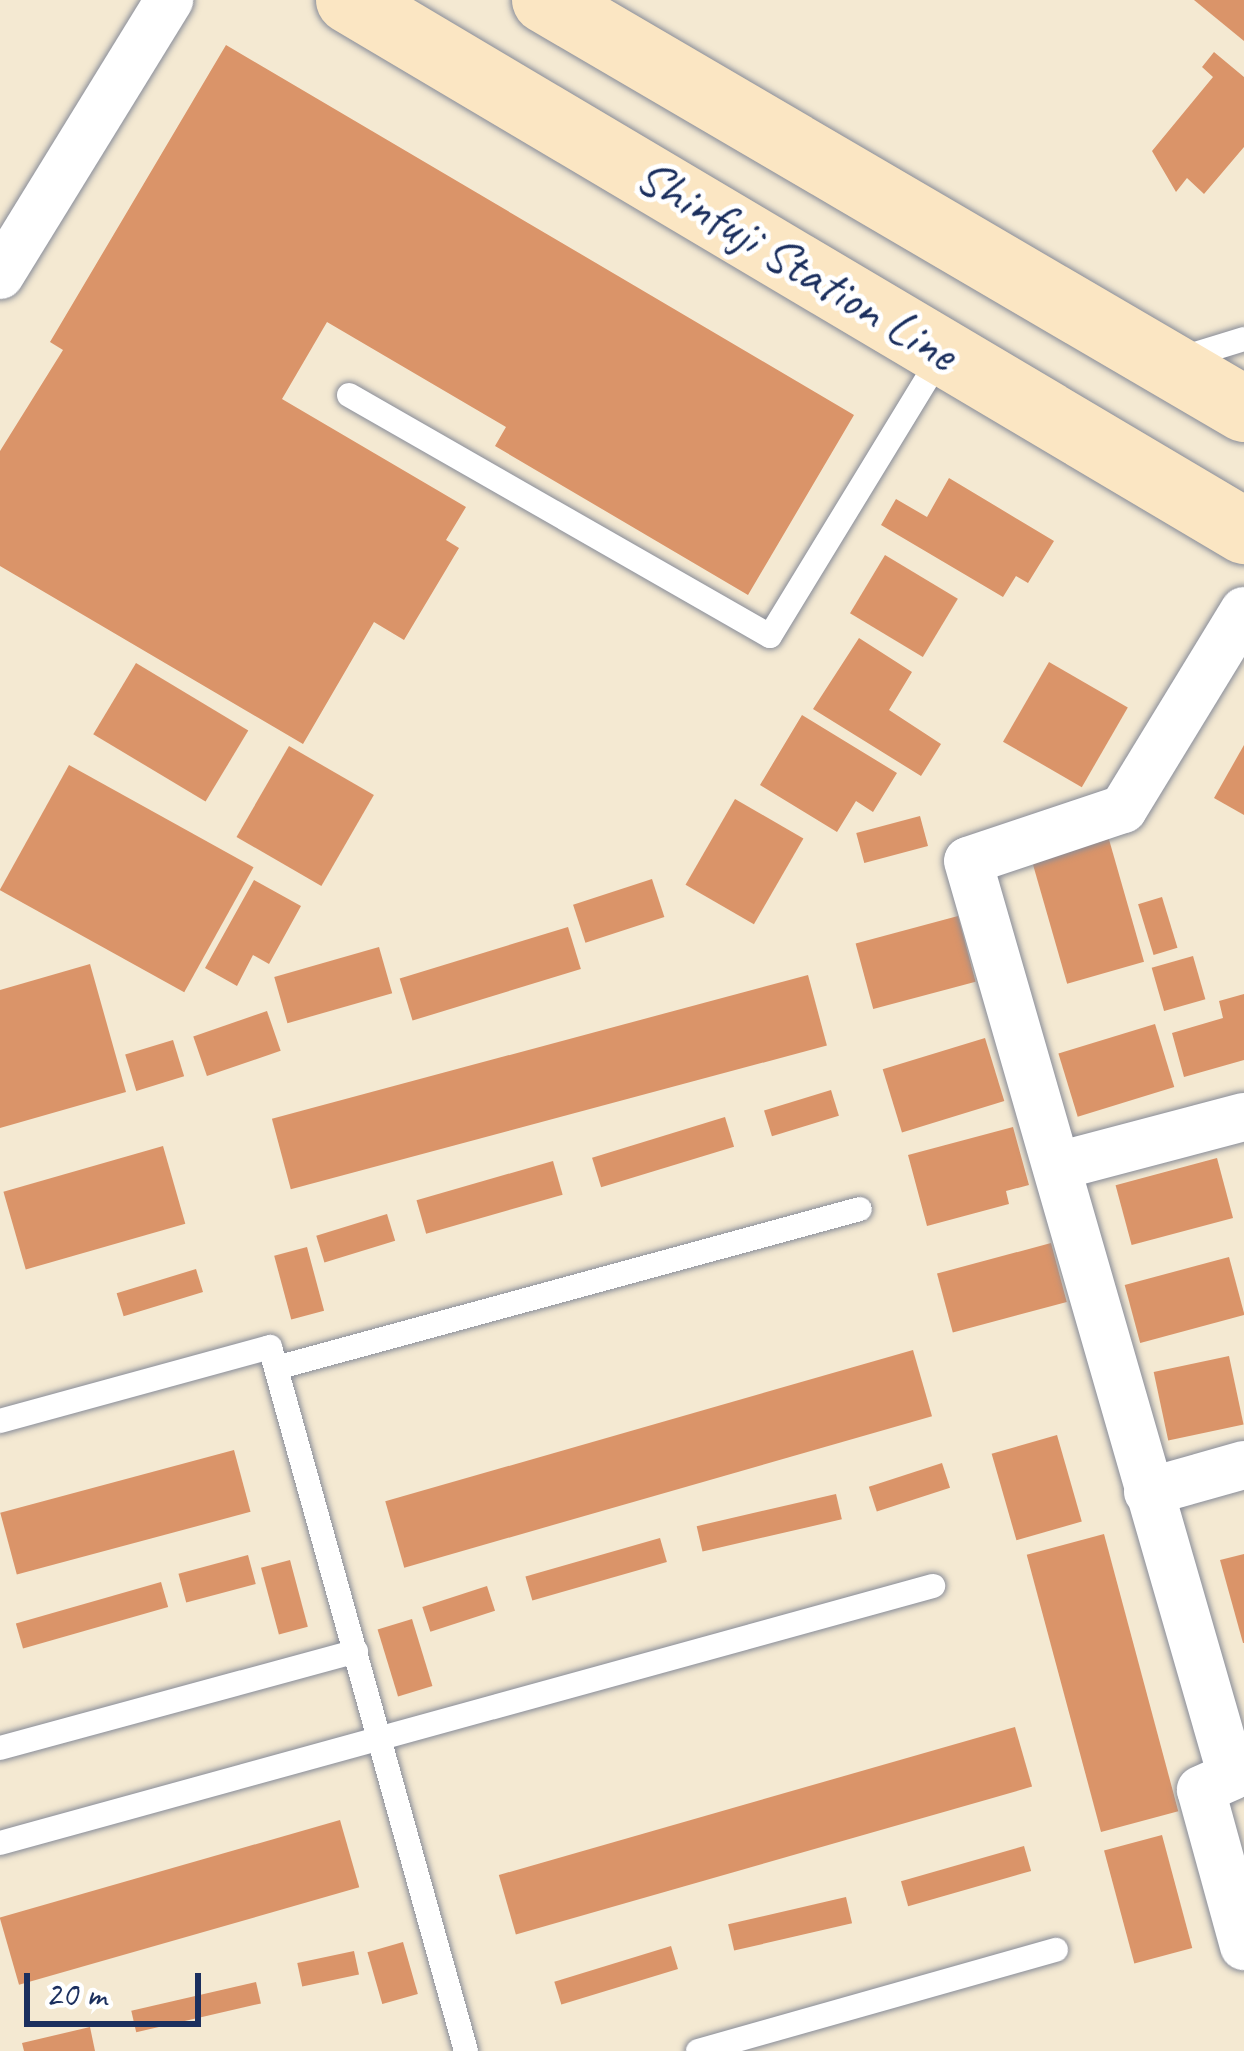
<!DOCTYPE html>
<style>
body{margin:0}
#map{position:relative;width:1244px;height:2051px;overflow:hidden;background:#f4e9d2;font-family:Caveat,sans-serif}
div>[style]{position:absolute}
.building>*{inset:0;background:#da9469;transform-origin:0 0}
.roads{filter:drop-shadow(0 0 3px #888c98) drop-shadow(0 0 3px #888c98)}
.service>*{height:24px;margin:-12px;padding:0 12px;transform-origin:12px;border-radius:12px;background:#fff}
.minor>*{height:48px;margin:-24px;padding:0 24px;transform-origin:24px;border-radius:24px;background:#fff}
.secondary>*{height:66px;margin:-33px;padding:0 33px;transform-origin:33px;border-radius:33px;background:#fbe6c3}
span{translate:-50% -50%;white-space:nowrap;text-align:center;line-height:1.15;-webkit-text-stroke:10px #fff;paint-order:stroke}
.street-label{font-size:51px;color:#1b2f5e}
.scale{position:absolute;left:24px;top:1973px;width:177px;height:54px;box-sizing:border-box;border:6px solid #1b2f5e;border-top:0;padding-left:15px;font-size:36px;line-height:42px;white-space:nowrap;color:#1b2f5e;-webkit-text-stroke:9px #fff;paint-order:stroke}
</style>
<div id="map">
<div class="building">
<div style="clip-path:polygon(1194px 0,1244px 0,1244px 41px)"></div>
<div style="clip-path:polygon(226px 45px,854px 415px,748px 595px,495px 446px,506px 427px,327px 322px,282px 399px,466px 507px,446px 540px,459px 548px,404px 640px,374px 622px,303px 744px,0 566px,0 451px,63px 350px,50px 342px)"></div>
<div style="clip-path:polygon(1214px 52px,1244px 77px,1244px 147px,1204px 194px,1187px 178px,1176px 192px,1152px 151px,1213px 77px,1202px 67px)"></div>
<div style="clip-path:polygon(949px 478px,1054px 541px,1028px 583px,1016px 576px,1003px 597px,881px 525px,896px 499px,927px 517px)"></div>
<div style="left:885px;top:555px;width:85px;height:68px;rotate:31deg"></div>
<div style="clip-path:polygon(859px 638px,912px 672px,889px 710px,941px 744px,921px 776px,813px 709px)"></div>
<div style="left:1049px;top:662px;width:91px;height:92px;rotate:30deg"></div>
<div style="left:136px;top:663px;width:131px;height:83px;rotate:31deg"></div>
<div style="clip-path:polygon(802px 715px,897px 773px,873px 812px,856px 801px,837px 832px,760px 785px)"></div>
<div style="clip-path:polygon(1244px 745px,1244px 815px,1214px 798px)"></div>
<div style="left:289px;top:746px;width:98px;height:105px;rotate:30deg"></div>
<div style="left:69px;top:765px;width:211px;height:143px;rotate:29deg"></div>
<div style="left:735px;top:799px;width:79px;height:99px;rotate:30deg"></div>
<div style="left:920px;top:816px;width:31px;height:66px;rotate:75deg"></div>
<div style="left:1106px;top:829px;width:138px;height:80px;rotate:74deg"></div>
<div style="left:652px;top:879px;width:40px;height:83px;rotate:72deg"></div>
<div style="clip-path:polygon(254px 880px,301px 906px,269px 964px,253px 955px,237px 986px,205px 968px)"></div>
<div style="left:1162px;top:897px;width:53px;height:25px;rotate:73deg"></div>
<div style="left:958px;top:916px;width:68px;height:106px;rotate:75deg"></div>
<div style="left:568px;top:927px;width:44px;height:176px;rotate:73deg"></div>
<div style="left:379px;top:947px;width:48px;height:109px;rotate:74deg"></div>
<div style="left:1193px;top:956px;width:45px;height:43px;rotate:74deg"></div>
<div style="clip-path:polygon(90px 964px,126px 1092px,0 1128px,0 990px)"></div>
<div style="left:808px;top:975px;width:73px;height:555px;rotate:75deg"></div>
<div style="clip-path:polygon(1244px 994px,1244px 1060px,1184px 1077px,1172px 1033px,1223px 1018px,1219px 1001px)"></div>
<div style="left:267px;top:1011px;width:42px;height:78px;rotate:71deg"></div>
<div style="left:1155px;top:1024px;width:66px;height:101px;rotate:73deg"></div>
<div style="left:985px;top:1038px;width:66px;height:107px;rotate:73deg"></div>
<div style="left:173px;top:1040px;width:38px;height:50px;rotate:73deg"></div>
<div style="left:831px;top:1090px;width:27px;height:70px;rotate:73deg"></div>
<div style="left:725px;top:1117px;width:31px;height:139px;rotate:73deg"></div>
<div style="clip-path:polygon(1013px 1127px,1029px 1185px,1006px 1191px,1009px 1204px,927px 1226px,908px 1155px)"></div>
<div style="left:163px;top:1146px;width:81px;height:166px;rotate:74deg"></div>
<div style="left:1217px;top:1158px;width:62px;height:105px;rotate:75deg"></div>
<div style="left:553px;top:1161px;width:35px;height:142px;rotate:74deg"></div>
<div style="left:387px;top:1214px;width:28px;height:74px;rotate:73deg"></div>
<div style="left:1051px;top:1243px;width:61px;height:118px;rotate:75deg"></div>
<div style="left:307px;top:1247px;width:66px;height:34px;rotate:75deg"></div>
<div style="left:1229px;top:1257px;width:60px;height:108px;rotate:75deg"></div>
<div style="left:196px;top:1269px;width:24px;height:83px;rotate:73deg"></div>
<div style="left:913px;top:1350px;width:69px;height:549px;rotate:74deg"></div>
<div style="left:1229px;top:1356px;width:70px;height:77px;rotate:78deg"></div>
<div style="left:1057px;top:1435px;width:90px;height:68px;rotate:74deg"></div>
<div style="left:234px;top:1450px;width:64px;height:242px;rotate:75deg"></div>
<div style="left:942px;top:1463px;width:26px;height:77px;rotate:72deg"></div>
<div style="left:836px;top:1494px;width:26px;height:143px;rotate:77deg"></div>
<div style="left:1104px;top:1534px;width:287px;height:80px;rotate:75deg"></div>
<div style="left:660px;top:1538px;width:25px;height:140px;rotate:74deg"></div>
<div style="clip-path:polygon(1244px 1554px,1244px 1643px,1243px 1643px,1220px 1560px)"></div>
<div style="left:248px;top:1555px;width:30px;height:72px;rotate:75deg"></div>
<div style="left:290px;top:1560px;width:69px;height:30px;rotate:75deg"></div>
<div style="left:161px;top:1582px;width:26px;height:151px;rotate:74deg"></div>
<div style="left:487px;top:1586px;width:26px;height:68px;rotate:72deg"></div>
<div style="left:412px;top:1619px;width:70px;height:36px;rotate:73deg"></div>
<div style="left:1015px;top:1727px;width:62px;height:537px;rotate:74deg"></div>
<div style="left:340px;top:1820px;width:70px;height:354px;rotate:74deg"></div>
<div style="left:1162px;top:1835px;width:117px;height:60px;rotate:75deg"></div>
<div style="left:1024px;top:1846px;width:26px;height:128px;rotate:74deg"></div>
<div style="left:846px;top:1897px;width:27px;height:121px;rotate:77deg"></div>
<div style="left:403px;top:1942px;width:54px;height:37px;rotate:74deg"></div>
<div style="left:671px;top:1946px;width:24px;height:122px;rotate:73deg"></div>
<div style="left:354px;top:1951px;width:24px;height:58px;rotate:78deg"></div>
<div style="left:256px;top:1982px;width:22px;height:128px;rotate:77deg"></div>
<div style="clip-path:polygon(90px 2027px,95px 2051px,24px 2051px,22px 2043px)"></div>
</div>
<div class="roads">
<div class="service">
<div style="left:1179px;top:359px;width:68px;rotate:-17.1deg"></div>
<div style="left:349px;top:395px;width:485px;rotate:29.8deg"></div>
<div style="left:770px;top:636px;width:330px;rotate:-58.6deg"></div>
<div style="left:276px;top:1368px;width:605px;rotate:-15.23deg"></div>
<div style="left:0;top:1421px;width:280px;rotate:-15.3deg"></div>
<div style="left:270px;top:1347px;width:731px;rotate:74.44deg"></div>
<div style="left:0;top:1748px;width:369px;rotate:-15.2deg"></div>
<div style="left:0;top:1843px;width:968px;rotate:-15.4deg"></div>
<div style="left:698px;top:2051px;width:372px;rotate:-15.8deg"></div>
</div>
<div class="minor">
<div style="left:0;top:275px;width:323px;rotate:-58.4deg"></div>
<div style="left:1244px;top:611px;width:232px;rotate:121.4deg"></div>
<div style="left:1123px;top:809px;width:163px;rotate:161.5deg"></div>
<div style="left:968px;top:861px;width:952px;rotate:73.91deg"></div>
<div style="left:1232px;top:1776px;width:34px;rotate:156deg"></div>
<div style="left:1201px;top:1790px;width:162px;rotate:74.6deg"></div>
<div style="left:1058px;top:1166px;width:192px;rotate:-14.8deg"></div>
<div style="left:1148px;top:1492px;width:100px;rotate:-15.7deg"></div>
</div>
<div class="secondary">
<div style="left:349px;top:0;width:1041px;rotate:30.68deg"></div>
<div style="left:545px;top:0;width:810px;rotate:30.33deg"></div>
</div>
</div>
<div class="street-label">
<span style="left:797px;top:264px;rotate:31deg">Shinfuji Station Line</span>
</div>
<div class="scale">20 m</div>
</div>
